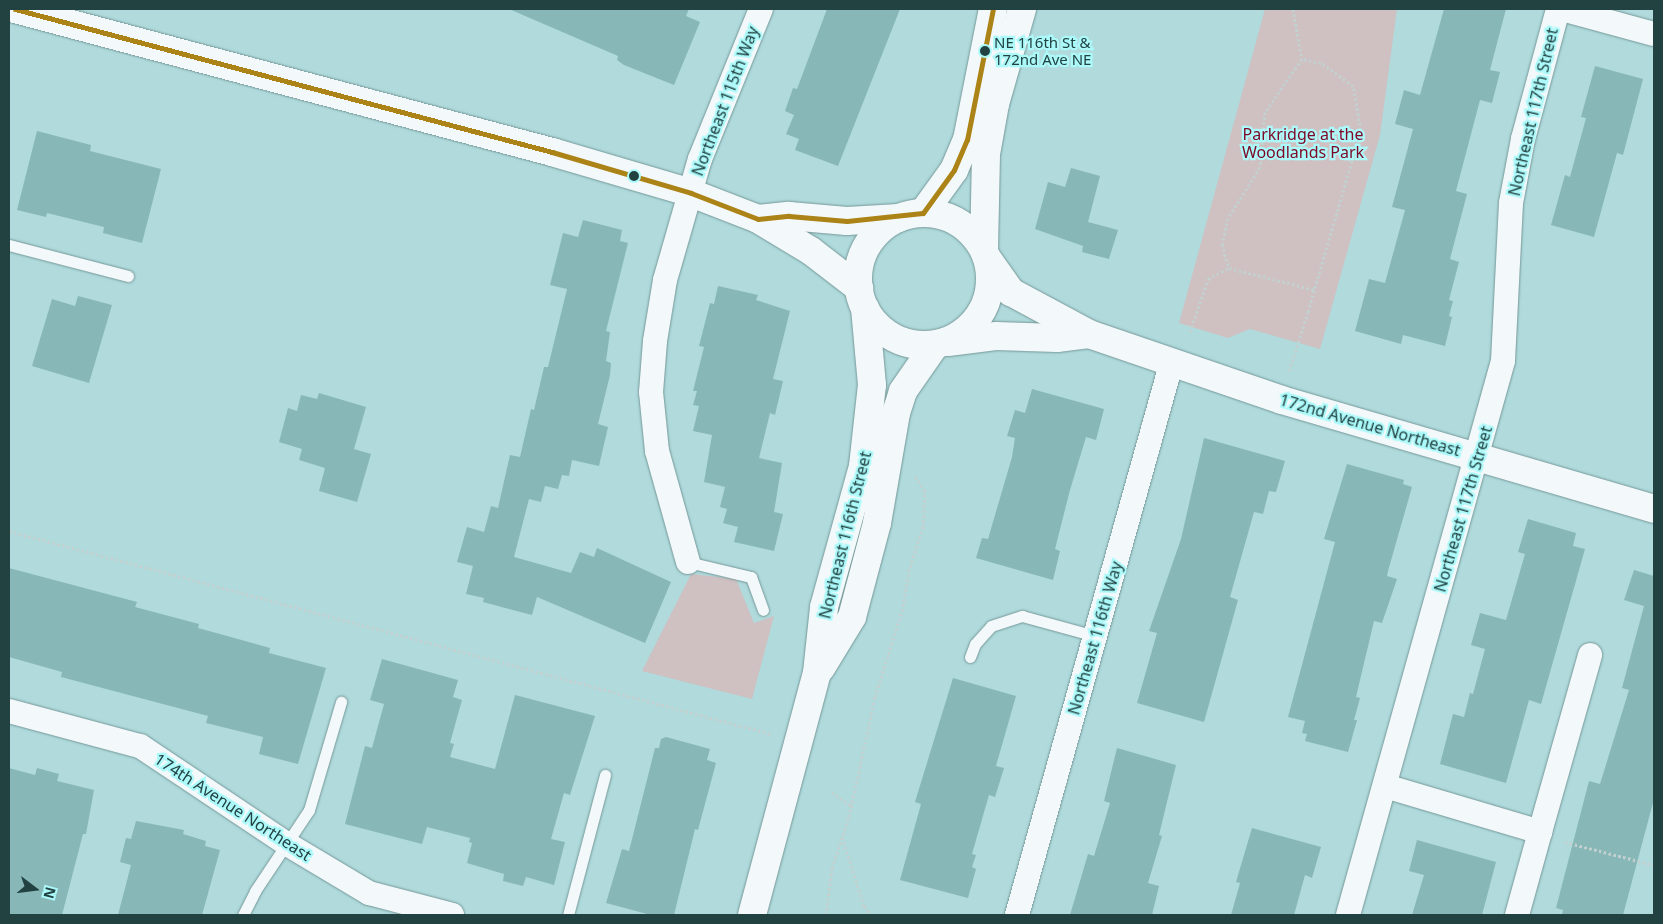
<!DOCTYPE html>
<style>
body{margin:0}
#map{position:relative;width:1663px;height:924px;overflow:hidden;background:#b0dadc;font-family:"Noto Sans",sans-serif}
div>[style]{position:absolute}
.green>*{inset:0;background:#cfc0c2}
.building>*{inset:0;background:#88b7b8}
.path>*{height:3px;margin-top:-1.5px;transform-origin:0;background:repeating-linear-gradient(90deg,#c3d0d0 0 2.5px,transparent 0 5px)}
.roads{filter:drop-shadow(0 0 1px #769899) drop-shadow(0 0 1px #769899)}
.service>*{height:11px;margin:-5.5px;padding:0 5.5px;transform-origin:5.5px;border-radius:5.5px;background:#f3f9fa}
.minor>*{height:24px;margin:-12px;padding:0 12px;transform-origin:12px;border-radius:12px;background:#f3f9fa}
.tertiary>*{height:28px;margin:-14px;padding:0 14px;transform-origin:14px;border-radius:14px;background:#f3f9fa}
.tertiary>.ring{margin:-14px;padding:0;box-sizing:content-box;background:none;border:28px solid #f3f9fa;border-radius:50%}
.bus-1>*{height:5px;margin:-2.5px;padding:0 2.5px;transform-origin:2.5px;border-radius:2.5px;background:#ac8317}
.dots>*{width:14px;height:14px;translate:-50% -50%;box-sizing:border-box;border:2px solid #acf9fa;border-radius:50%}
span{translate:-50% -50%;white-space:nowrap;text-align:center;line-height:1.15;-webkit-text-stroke:4.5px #acf9fa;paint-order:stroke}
.bus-label{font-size:15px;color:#224242}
.left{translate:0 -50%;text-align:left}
.street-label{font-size:16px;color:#224242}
.park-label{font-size:16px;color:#7d0725}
.frame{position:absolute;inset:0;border:10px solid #224242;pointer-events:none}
.north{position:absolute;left:10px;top:864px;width:50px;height:50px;-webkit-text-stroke:4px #acf9fa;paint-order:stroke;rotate:105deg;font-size:14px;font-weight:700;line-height:20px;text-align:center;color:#224242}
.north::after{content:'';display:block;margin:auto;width:18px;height:22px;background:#224242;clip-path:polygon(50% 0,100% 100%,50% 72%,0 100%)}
</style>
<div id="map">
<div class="green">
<div style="clip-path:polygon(1265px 9px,1397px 9px,1380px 135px,1320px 349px,1250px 329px,1228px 338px,1179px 323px)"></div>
<div style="clip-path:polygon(691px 574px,736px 579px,754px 623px,774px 616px,752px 699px,642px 671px)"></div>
</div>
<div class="building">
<div style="clip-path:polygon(509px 9px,689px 9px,686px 16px,700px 22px,674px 85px,624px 65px,617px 60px,618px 56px)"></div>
<div style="clip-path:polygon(827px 9px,900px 9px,838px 166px,795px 150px,799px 139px,786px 134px,794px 115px,785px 111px,793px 88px,797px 89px)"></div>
<div style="clip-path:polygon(1444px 9px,1506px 9px,1490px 70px,1500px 72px,1492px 103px,1480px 100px,1456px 191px,1467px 194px,1450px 259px,1459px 262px,1449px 300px,1453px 301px,1449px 316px,1452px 317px,1445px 346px,1403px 335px,1401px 344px,1355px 331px,1369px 279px,1385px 283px,1405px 210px,1392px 207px,1413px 129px,1395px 124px,1404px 90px,1420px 95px)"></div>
<div style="clip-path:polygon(1595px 66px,1643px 79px,1623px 155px,1617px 153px,1594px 237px,1551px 225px,1565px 175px,1570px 177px,1586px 118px,1581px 117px)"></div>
<div style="clip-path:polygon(37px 131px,91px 145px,90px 151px,161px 169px,142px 243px,103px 233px,104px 227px,47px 213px,46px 217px,17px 210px)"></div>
<div style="clip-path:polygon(1071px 168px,1100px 176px,1088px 222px,1118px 230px,1109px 259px,1082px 252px,1083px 246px,1035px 229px,1048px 182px,1065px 187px)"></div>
<div style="clip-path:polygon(583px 220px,622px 230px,620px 241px,628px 243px,606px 331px,610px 332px,606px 361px,611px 363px,610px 375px,598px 424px,608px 427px,599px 466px,572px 460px,569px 476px,562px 475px,558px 489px,545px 486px,541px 502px,529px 499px,514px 557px,571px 573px,580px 552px,594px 557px,597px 548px,671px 582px,645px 643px,537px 597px,532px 615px,483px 602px,484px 598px,466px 594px,473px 566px,457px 562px,467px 527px,484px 532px,491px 506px,498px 508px,510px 455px,520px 457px,531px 409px,534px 410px,544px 367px,548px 367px,567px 289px,550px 285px,563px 233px,578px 237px)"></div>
<div style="clip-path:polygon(718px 286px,758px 295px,756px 300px,790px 311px,773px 379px,783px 381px,775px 415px,770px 413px,759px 458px,782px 463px,774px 512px,783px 514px,774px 551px,734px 542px,738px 527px,723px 523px,727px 509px,720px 507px,725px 487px,704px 482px,712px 435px,693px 431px,699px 406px,693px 405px,697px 391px,693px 391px,704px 347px,699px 346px,710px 303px,714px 304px)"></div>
<div style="clip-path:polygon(78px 296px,112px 305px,89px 383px,32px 366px,52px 299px,75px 306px)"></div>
<div style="clip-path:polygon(1032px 389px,1104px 409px,1096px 440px,1086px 437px,1070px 490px,1055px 549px,1060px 551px,1053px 580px,976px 558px,982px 538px,988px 539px,1012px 457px,1015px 438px,1007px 436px,1015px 410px,1025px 413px)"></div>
<div style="clip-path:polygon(319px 393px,366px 407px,354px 449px,371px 454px,357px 502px,319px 491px,325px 468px,299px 460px,302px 449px,279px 442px,288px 408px,297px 411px,301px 395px,317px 399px)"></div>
<div style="clip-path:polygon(1204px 438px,1285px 461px,1276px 492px,1269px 491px,1263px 514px,1254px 512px,1230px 597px,1238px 600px,1204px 722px,1137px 703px,1157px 633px,1149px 631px,1181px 539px)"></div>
<div style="clip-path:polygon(1347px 464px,1404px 480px,1403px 484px,1412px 487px,1388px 571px,1387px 576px,1397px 579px,1382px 623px,1374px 621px,1356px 697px,1360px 698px,1354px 720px,1357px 720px,1348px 752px,1305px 741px,1307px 734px,1302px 733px,1305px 721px,1288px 717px,1335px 542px,1324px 539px)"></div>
<div style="clip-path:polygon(1528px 519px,1576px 533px,1573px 546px,1585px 549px,1541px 704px,1529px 700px,1506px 783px,1440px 764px,1453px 714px,1464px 717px,1470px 693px,1473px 694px,1485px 649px,1471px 645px,1480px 613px,1506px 620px,1525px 554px,1518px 552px)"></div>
<div style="clip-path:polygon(9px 568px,137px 602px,135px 607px,199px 624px,198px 628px,270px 648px,269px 653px,326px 668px,298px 764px,259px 754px,263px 737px,206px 723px,208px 716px,61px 677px,62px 672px,9px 657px)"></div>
<div style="clip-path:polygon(1634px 570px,1654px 576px,1654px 799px,1623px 915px,1562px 915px,1563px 910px,1556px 908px,1589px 781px,1600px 784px,1629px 690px,1622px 688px,1644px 606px,1624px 600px)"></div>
<div style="clip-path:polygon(382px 659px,458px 680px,453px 697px,462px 700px,450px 743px,454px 744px,450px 757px,495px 769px,515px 695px,595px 716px,570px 795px,564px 793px,551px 839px,565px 842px,554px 885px,526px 877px,523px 886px,503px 881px,504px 874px,467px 863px,472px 843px,469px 842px,470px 838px,427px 827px,422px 844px,345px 824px,365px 746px,372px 748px,384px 704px,370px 700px)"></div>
<div style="clip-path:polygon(953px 678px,1016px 696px,996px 766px,1004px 768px,995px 797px,989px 795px,972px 854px,976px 855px,972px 867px,976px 869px,968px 898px,900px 880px,921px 804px,915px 802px)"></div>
<div style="clip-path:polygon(666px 737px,710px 749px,707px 760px,716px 763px,698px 830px,695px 829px,674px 915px,651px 915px,606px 903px,622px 849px,629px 851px,655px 748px,659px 748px,661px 739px)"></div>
<div style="clip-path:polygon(1117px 748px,1176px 765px,1159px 835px,1162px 836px,1148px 883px,1159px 886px,1152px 915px,1070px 915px,1088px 854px,1094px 856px,1110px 803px,1104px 801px)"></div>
<div style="clip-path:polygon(9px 768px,35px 775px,37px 768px,59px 774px,57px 781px,94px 790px,86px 834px,83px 834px,62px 915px,9px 915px)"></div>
<div style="clip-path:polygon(136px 821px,184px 830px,183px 834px,206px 841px,205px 846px,220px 850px,202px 915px,118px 915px,131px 865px,120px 862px,126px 838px,131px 839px)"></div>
<div style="clip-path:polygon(1252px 828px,1321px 847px,1312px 878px,1305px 875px,1294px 915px,1231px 915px,1240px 883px,1236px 882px)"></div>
<div style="clip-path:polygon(1417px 840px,1496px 862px,1482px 915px,1412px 915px,1424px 875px,1409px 871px)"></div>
</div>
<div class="path">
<div style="left:1293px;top:9px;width:51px;rotate:79.8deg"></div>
<div style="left:1190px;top:332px;width:56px;rotate:-71.2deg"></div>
<div style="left:1208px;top:279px;width:24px;rotate:-28deg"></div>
<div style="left:1289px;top:371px;width:62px;rotate:-72.1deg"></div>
<div style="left:1308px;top:312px;width:190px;rotate:-73.8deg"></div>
<div style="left:1361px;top:130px;width:45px;rotate:-100.3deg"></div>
<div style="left:1353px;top:86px;width:39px;rotate:-144deg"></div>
<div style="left:1321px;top:63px;width:19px;rotate:-168deg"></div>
<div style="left:1302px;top:59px;width:65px;rotate:124.9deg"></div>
<div style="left:1265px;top:112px;width:55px;rotate:95.2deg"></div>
<div style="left:1260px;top:167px;width:60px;rotate:122.1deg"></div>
<div style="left:1228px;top:218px;width:27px;rotate:103deg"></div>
<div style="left:1222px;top:244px;width:25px;rotate:74deg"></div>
<div style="left:1229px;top:268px;width:89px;rotate:14.3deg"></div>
<div style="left:9px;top:531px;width:789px;rotate:14.92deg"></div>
<div style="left:832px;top:792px;width:24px;rotate:36deg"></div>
<div style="left:842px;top:837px;width:72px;rotate:72.3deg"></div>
<div style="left:864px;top:906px;width:11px;rotate:52deg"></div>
<div style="left:1565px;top:842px;width:92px;rotate:14.5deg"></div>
<div style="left:826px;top:915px;width:47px;rotate:-82.7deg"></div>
<div style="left:832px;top:868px;width:54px;rotate:-71.6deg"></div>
<div style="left:849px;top:817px;width:123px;rotate:-77.8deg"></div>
<div style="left:875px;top:697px;width:90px;rotate:-72.6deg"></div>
<div style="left:902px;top:611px;width:45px;rotate:-79.7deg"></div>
<div style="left:910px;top:567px;width:42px;rotate:-72deg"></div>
<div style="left:923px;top:527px;width:36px;rotate:-87deg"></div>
<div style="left:925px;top:491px;width:18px;rotate:-124deg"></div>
</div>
<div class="roads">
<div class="service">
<div style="left:9px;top:245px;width:123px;rotate:14.6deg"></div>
<div style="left:688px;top:562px;width:65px;rotate:13.4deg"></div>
<div style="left:751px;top:577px;width:35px;rotate:70deg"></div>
<div style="left:970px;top:657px;width:14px;rotate:-69deg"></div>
<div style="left:975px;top:644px;width:24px;rotate:-48deg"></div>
<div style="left:991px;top:626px;width:33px;rotate:-18deg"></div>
<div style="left:1022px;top:616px;width:76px;rotate:15.3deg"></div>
<div style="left:243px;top:915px;width:27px;rotate:-63deg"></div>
<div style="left:255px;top:891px;width:97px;rotate:-56.3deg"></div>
<div style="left:309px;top:810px;width:113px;rotate:-73.5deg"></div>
<div style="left:568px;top:915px;width:145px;rotate:-75.2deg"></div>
</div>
<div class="minor">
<div style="left:1562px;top:9px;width:95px;rotate:15.2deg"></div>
<div style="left:688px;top:562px;width:115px;rotate:-105.6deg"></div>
<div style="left:657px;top:451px;width:59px;rotate:-95.8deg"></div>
<div style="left:651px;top:392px;width:51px;rotate:-85.5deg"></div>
<div style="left:655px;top:341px;width:62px;rotate:-80.7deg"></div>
<div style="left:665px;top:280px;width:126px;rotate:-73.9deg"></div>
<div style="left:700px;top:159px;width:162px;rotate:-67.9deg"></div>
<div style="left:9px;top:711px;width:136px;rotate:15deg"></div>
<div style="left:140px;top:746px;width:177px;rotate:33.7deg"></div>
<div style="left:287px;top:844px;width:96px;rotate:30.9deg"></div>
<div style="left:369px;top:893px;width:86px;rotate:14.8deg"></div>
<div style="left:1385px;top:786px;width:162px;rotate:16.5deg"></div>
<div style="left:1540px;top:832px;width:184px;rotate:-74.2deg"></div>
<div style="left:1017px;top:915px;width:575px;rotate:-74.37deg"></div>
<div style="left:1348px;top:915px;width:575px;rotate:-74.37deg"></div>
<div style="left:1503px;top:361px;width:158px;rotate:-87.1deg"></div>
<div style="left:1511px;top:203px;width:65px;rotate:-79.4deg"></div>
<div style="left:1523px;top:139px;width:135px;rotate:-74.9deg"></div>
<div style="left:1517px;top:915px;width:86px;rotate:-74.5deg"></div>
</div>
<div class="tertiary">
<div style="left:15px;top:9px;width:556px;rotate:14.91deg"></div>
<div style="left:552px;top:152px;width:145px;rotate:16.4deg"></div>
<div style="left:691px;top:193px;width:72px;rotate:21.2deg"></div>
<div style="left:758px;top:219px;width:62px;rotate:31.1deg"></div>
<div style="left:811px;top:251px;width:61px;rotate:37.6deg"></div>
<div style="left:923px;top:213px;width:53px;rotate:-54.2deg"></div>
<div style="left:954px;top:170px;width:33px;rotate:-67deg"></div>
<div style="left:967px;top:140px;width:134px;rotate:-78.8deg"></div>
<div class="ring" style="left:858px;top:213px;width:104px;height:104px"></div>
<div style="left:758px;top:219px;width:31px;rotate:-6deg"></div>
<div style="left:789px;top:216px;width:58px;rotate:4.9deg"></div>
<div style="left:847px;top:221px;width:52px;rotate:-3.3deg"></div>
<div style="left:984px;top:250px;width:96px;rotate:-88.8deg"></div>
<div style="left:986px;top:154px;width:51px;rotate:-79.8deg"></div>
<div style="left:995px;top:104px;width:99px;rotate:-74.1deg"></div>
<div style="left:987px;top:258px;width:42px;rotate:54.8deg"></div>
<div style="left:1011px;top:292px;width:89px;rotate:28.3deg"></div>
<div style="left:1089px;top:334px;width:204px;rotate:18.9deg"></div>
<div style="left:1282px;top:400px;width:388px;rotate:16.3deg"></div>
<div style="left:948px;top:342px;width:48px;rotate:-7.1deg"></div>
<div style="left:996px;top:336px;width:61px;rotate:1.9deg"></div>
<div style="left:1057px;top:338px;width:32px;rotate:-7deg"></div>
<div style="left:821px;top:668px;width:60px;rotate:-58.7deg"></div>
<div style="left:852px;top:617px;width:97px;rotate:-75.1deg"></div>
<div style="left:877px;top:523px;width:112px;rotate:-80.2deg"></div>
<div style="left:896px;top:413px;width:23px;rotate:-72deg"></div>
<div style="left:903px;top:391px;width:56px;rotate:-55.2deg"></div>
<div style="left:752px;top:915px;width:251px;rotate:-75deg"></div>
<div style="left:817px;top:673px;width:66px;rotate:-83.9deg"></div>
<div style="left:824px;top:607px;width:146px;rotate:-74.5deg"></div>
<div style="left:863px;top:466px;width:81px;rotate:-83.7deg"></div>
<div style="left:872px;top:385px;width:77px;rotate:-95.2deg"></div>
</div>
</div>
<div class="bus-1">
<div style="left:15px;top:9px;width:556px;rotate:14.91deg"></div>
<div style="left:552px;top:152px;width:145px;rotate:16.4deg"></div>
<div style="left:691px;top:193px;width:72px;rotate:21.2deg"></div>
<div style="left:758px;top:219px;width:31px;rotate:-6deg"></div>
<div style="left:789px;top:216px;width:58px;rotate:4.9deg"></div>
<div style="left:847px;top:221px;width:76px;rotate:-6deg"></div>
<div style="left:923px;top:213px;width:53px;rotate:-54.2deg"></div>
<div style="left:954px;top:170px;width:33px;rotate:-67deg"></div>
<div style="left:967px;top:140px;width:134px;rotate:-78.8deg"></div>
</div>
<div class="dots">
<div style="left:985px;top:51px;background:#224242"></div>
<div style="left:634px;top:176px;background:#224242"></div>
</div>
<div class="bus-label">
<span class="left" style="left:994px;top:51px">NE 116th St &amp;<br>172nd Ave NE</span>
</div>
<div class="street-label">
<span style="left:725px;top:101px;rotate:-69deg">Northeast 115th Way</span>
<span style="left:1533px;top:112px;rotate:-77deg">Northeast 117th Street</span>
<span style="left:1370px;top:425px;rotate:16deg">172nd Avenue Northeast</span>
<span style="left:1463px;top:509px;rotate:-74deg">Northeast 117th Street</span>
<span style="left:845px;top:535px;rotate:-76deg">Northeast 116th Street</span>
<span style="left:1095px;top:638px;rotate:-74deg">Northeast 116th Way</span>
<span style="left:233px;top:807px;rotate:33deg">174th Avenue Northeast</span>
</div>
<div class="park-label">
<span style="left:1303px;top:143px">Parkridge at the<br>Woodlands Park</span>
</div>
<div class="frame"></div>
<div class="north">N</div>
</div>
